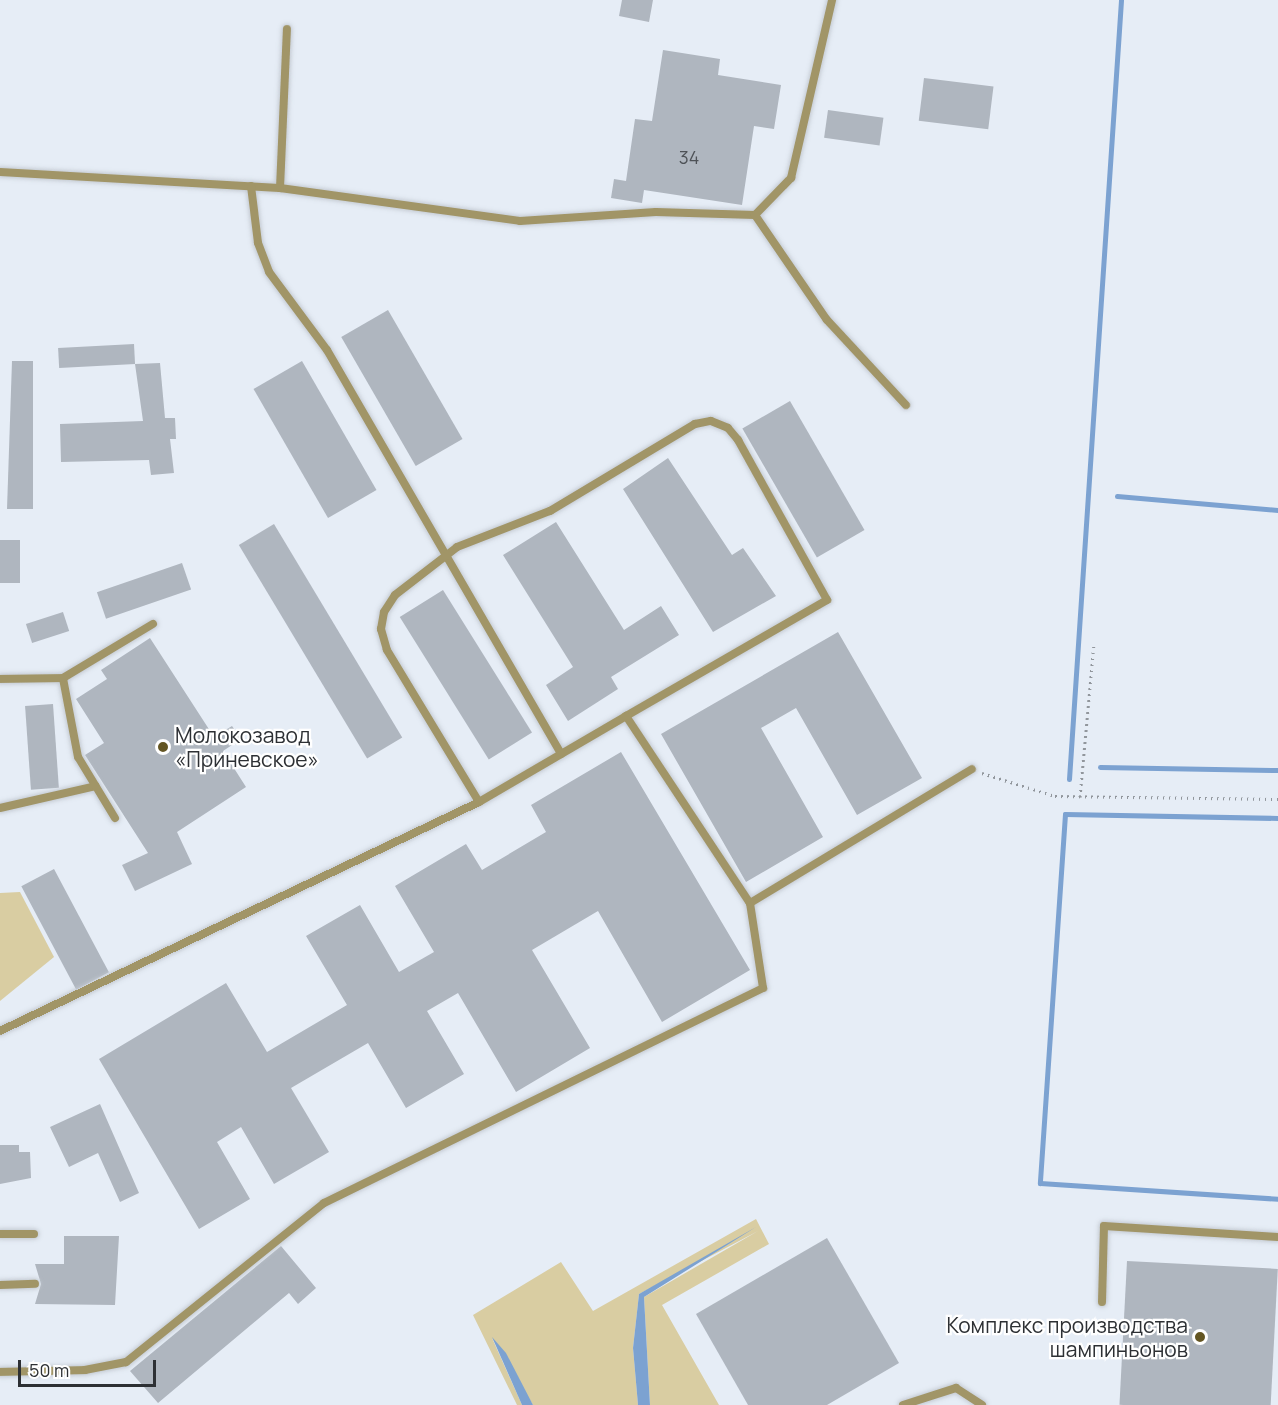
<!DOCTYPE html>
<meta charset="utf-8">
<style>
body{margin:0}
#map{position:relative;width:1278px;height:1405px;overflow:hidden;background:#e6edf6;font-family:Manrope,sans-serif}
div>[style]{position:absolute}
.green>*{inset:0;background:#d9cda2}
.water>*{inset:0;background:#7ca2d1}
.stream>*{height:5px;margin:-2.5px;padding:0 2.5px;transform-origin:2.5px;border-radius:2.5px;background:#7ca2d1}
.building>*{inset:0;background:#afb6bf;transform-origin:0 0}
.path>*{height:3px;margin-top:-1.5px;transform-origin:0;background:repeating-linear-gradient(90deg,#91969c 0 1.5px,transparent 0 6px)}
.roads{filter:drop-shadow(0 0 2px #c5cbd3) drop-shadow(0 0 2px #c5cbd3)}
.lane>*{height:8px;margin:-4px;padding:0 4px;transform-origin:4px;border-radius:4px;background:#a19567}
.dots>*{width:16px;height:16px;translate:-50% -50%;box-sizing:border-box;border:3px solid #fff;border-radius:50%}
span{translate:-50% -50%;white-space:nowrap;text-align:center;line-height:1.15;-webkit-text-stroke:4.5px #fff;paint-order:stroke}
.number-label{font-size:18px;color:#4e5257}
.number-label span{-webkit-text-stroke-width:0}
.poi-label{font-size:21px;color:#2d3034}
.left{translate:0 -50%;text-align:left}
.right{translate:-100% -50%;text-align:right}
.scale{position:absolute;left:18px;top:1360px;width:138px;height:27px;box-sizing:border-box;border:3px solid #2d3034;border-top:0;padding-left:8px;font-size:18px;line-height:21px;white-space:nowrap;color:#2d3034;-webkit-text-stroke:4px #fff;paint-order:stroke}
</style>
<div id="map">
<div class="green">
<div style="clip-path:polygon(20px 892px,54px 957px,0 1001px,0 893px)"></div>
<div style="clip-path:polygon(756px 1219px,769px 1244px,662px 1305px,719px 1405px,650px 1405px,644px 1297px,758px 1231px,639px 1294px,633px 1348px,638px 1405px,533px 1405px,492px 1338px,522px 1405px,517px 1405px,473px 1315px,561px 1262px,593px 1311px)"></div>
</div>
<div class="water">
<div style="clip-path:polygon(756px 1227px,644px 1297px,650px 1405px,638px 1405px,633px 1348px,639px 1294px)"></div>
<div style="clip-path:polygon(492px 1337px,506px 1353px,533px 1405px,522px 1405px)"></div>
</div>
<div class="stream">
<div style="left:1117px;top:496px;width:162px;rotate:5deg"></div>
<div style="left:1100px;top:767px;width:178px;rotate:1deg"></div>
<div style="left:1069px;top:779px;width:781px;rotate:-86.18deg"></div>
<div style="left:1278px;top:818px;width:213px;rotate:-178.9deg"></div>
<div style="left:1065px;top:814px;width:370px;rotate:93.9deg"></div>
<div style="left:1040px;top:1183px;width:239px;rotate:3.8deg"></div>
</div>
<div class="building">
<div style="clip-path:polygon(622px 0,653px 0,649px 22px,619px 16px)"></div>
<div style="clip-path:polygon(663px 50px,720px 59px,718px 75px,781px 85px,774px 129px,754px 126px,742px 205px,644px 190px,642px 203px,611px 198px,614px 179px,626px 181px,635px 119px,652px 121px)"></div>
<div style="left:924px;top:78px;width:70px;height:43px;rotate:7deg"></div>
<div style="left:828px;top:110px;width:56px;height:28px;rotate:8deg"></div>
<div style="left:388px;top:310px;width:149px;height:54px;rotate:60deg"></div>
<div style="left:134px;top:344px;width:20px;height:76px;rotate:87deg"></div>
<div style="clip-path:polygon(12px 361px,33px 361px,33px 509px,7px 509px)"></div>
<div style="left:302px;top:361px;width:149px;height:56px;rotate:60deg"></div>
<div style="clip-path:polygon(160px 363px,165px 418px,175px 418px,176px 439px,170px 439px,174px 473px,151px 475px,149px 460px,61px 462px,60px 424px,143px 421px,135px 364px)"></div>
<div style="left:790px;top:401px;width:149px;height:55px;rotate:60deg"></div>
<div style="clip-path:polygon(668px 458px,732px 555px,743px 548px,776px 596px,713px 632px,623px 489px)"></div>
<div style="clip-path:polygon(556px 522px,624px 630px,661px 606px,679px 635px,611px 677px,618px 689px,568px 721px,546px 685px,573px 667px,503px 555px)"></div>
<div style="left:274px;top:524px;width:249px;height:41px;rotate:59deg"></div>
<div style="left:0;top:540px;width:20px;height:43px"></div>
<div style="left:182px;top:563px;width:28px;height:90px;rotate:71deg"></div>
<div style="left:443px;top:590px;width:168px;height:51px;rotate:58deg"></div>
<div style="left:63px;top:612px;width:20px;height:39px;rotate:72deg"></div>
<div style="clip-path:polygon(838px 632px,922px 778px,857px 815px,796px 708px,761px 728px,823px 837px,746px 882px,661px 734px)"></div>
<div style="clip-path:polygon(150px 638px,214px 737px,232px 726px,241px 739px,223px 751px,246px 787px,177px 832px,192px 864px,135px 891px,122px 865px,148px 853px,85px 755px,104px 743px,76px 699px,107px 679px,101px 670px)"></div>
<div style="left:53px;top:704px;width:84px;height:28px;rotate:86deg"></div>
<div style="clip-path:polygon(621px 752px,750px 970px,662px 1022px,598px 911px,532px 950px,590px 1048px,516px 1092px,458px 993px,427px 1011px,464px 1074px,406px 1108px,368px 1043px,291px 1088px,329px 1152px,274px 1184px,241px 1127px,217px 1142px,250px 1199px,199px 1229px,99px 1059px,226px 983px,267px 1052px,347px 1005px,306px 936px,360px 905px,399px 972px,434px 952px,395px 886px,466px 844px,482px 870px,546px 832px,531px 805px)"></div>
<div style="left:54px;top:869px;width:117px;height:37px;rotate:62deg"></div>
<div style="clip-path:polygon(100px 1104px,139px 1193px,120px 1202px,98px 1153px,69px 1167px,50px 1127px)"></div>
<div style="clip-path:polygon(0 1145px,19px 1145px,19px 1152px,30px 1152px,31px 1178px,0 1184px)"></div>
<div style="clip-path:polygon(64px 1236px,119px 1236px,115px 1305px,35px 1304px,41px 1284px,35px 1264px,64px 1264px)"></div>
<div style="clip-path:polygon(827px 1238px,899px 1363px,827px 1405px,748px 1405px,696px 1314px)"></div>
<div style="clip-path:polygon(281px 1246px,316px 1288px,298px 1304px,289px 1293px,158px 1403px,130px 1371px)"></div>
<div style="left:1127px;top:1261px;width:151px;height:144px;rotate:3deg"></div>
</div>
<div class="path">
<div style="left:982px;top:773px;width:77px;rotate:17.5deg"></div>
<div style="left:1055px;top:796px;width:223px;rotate:0.8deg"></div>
<div style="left:1080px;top:797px;width:156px;rotate:-84.8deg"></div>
</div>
<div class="roads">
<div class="lane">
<div style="left:0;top:172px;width:280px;rotate:3.3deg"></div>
<div style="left:280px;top:188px;width:242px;rotate:7.8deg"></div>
<div style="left:520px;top:221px;width:136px;rotate:-3.8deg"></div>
<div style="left:656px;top:212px;width:99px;rotate:1.7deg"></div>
<div style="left:755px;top:215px;width:52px;rotate:-45.8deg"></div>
<div style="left:791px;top:178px;width:183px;rotate:-77deg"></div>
<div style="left:251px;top:186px;width:57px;rotate:83deg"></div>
<div style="left:258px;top:243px;width:31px;rotate:69deg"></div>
<div style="left:269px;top:272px;width:97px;rotate:53.4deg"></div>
<div style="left:327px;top:350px;width:467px;rotate:59.9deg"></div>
<div style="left:280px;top:188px;width:159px;rotate:-87.5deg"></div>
<div style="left:755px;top:215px;width:127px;rotate:55.6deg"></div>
<div style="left:827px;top:320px;width:116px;rotate:47.1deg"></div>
<div style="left:0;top:679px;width:63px;rotate:-0.9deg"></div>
<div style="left:479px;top:802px;width:178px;rotate:-121.2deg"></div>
<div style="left:387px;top:650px;width:22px;rotate:-106deg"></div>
<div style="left:381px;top:629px;width:17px;rotate:-80deg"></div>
<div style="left:384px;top:612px;width:20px;rotate:-57deg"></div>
<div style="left:395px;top:595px;width:78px;rotate:-37.7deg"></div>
<div style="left:457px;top:547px;width:100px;rotate:-21.2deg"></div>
<div style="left:550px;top:511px;width:169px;rotate:-31deg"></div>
<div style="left:695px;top:424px;width:16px;rotate:-11deg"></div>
<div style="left:711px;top:421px;width:18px;rotate:22deg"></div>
<div style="left:728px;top:428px;width:16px;rotate:50deg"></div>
<div style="left:738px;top:440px;width:183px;rotate:60.9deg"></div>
<div style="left:827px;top:600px;width:232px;rotate:150deg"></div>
<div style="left:0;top:808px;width:98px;rotate:-12.9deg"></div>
<div style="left:115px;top:818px;width:71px;rotate:-121.2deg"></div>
<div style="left:78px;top:757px;width:80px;rotate:-100.8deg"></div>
<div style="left:63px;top:678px;width:105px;rotate:-31deg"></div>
<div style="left:750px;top:903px;width:259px;rotate:-31.1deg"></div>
<div style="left:0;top:1031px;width:531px;rotate:-25.55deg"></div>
<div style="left:479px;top:802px;width:170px;rotate:-30.3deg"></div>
<div style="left:626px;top:716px;width:224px;rotate:56.5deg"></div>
<div style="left:750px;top:903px;width:86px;rotate:81.3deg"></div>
<div style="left:763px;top:988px;width:489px;rotate:153.9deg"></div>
<div style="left:324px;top:1203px;width:254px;rotate:141.2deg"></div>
<div style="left:126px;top:1362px;width:42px;rotate:169deg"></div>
<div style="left:85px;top:1370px;width:85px;rotate:178.7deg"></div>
<div style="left:0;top:1234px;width:34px"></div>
<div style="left:0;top:1285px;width:35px;rotate:-2deg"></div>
<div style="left:1102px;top:1302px;width:76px;rotate:-88.5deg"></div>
<div style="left:1104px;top:1226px;width:174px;rotate:3.6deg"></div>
<div style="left:903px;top:1405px;width:56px;rotate:-17.8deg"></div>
<div style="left:956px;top:1388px;width:31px;rotate:33deg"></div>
</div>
</div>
<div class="dots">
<div style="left:163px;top:747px;background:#635522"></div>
<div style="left:1200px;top:1337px;background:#635522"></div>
</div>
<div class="number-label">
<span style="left:689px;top:157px">34</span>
</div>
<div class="poi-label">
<span class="left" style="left:175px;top:747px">Молокозавод<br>«Приневское»</span>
<span class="right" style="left:1188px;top:1337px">Комплекс производства<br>шампиньонов</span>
</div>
<div class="scale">50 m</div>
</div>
